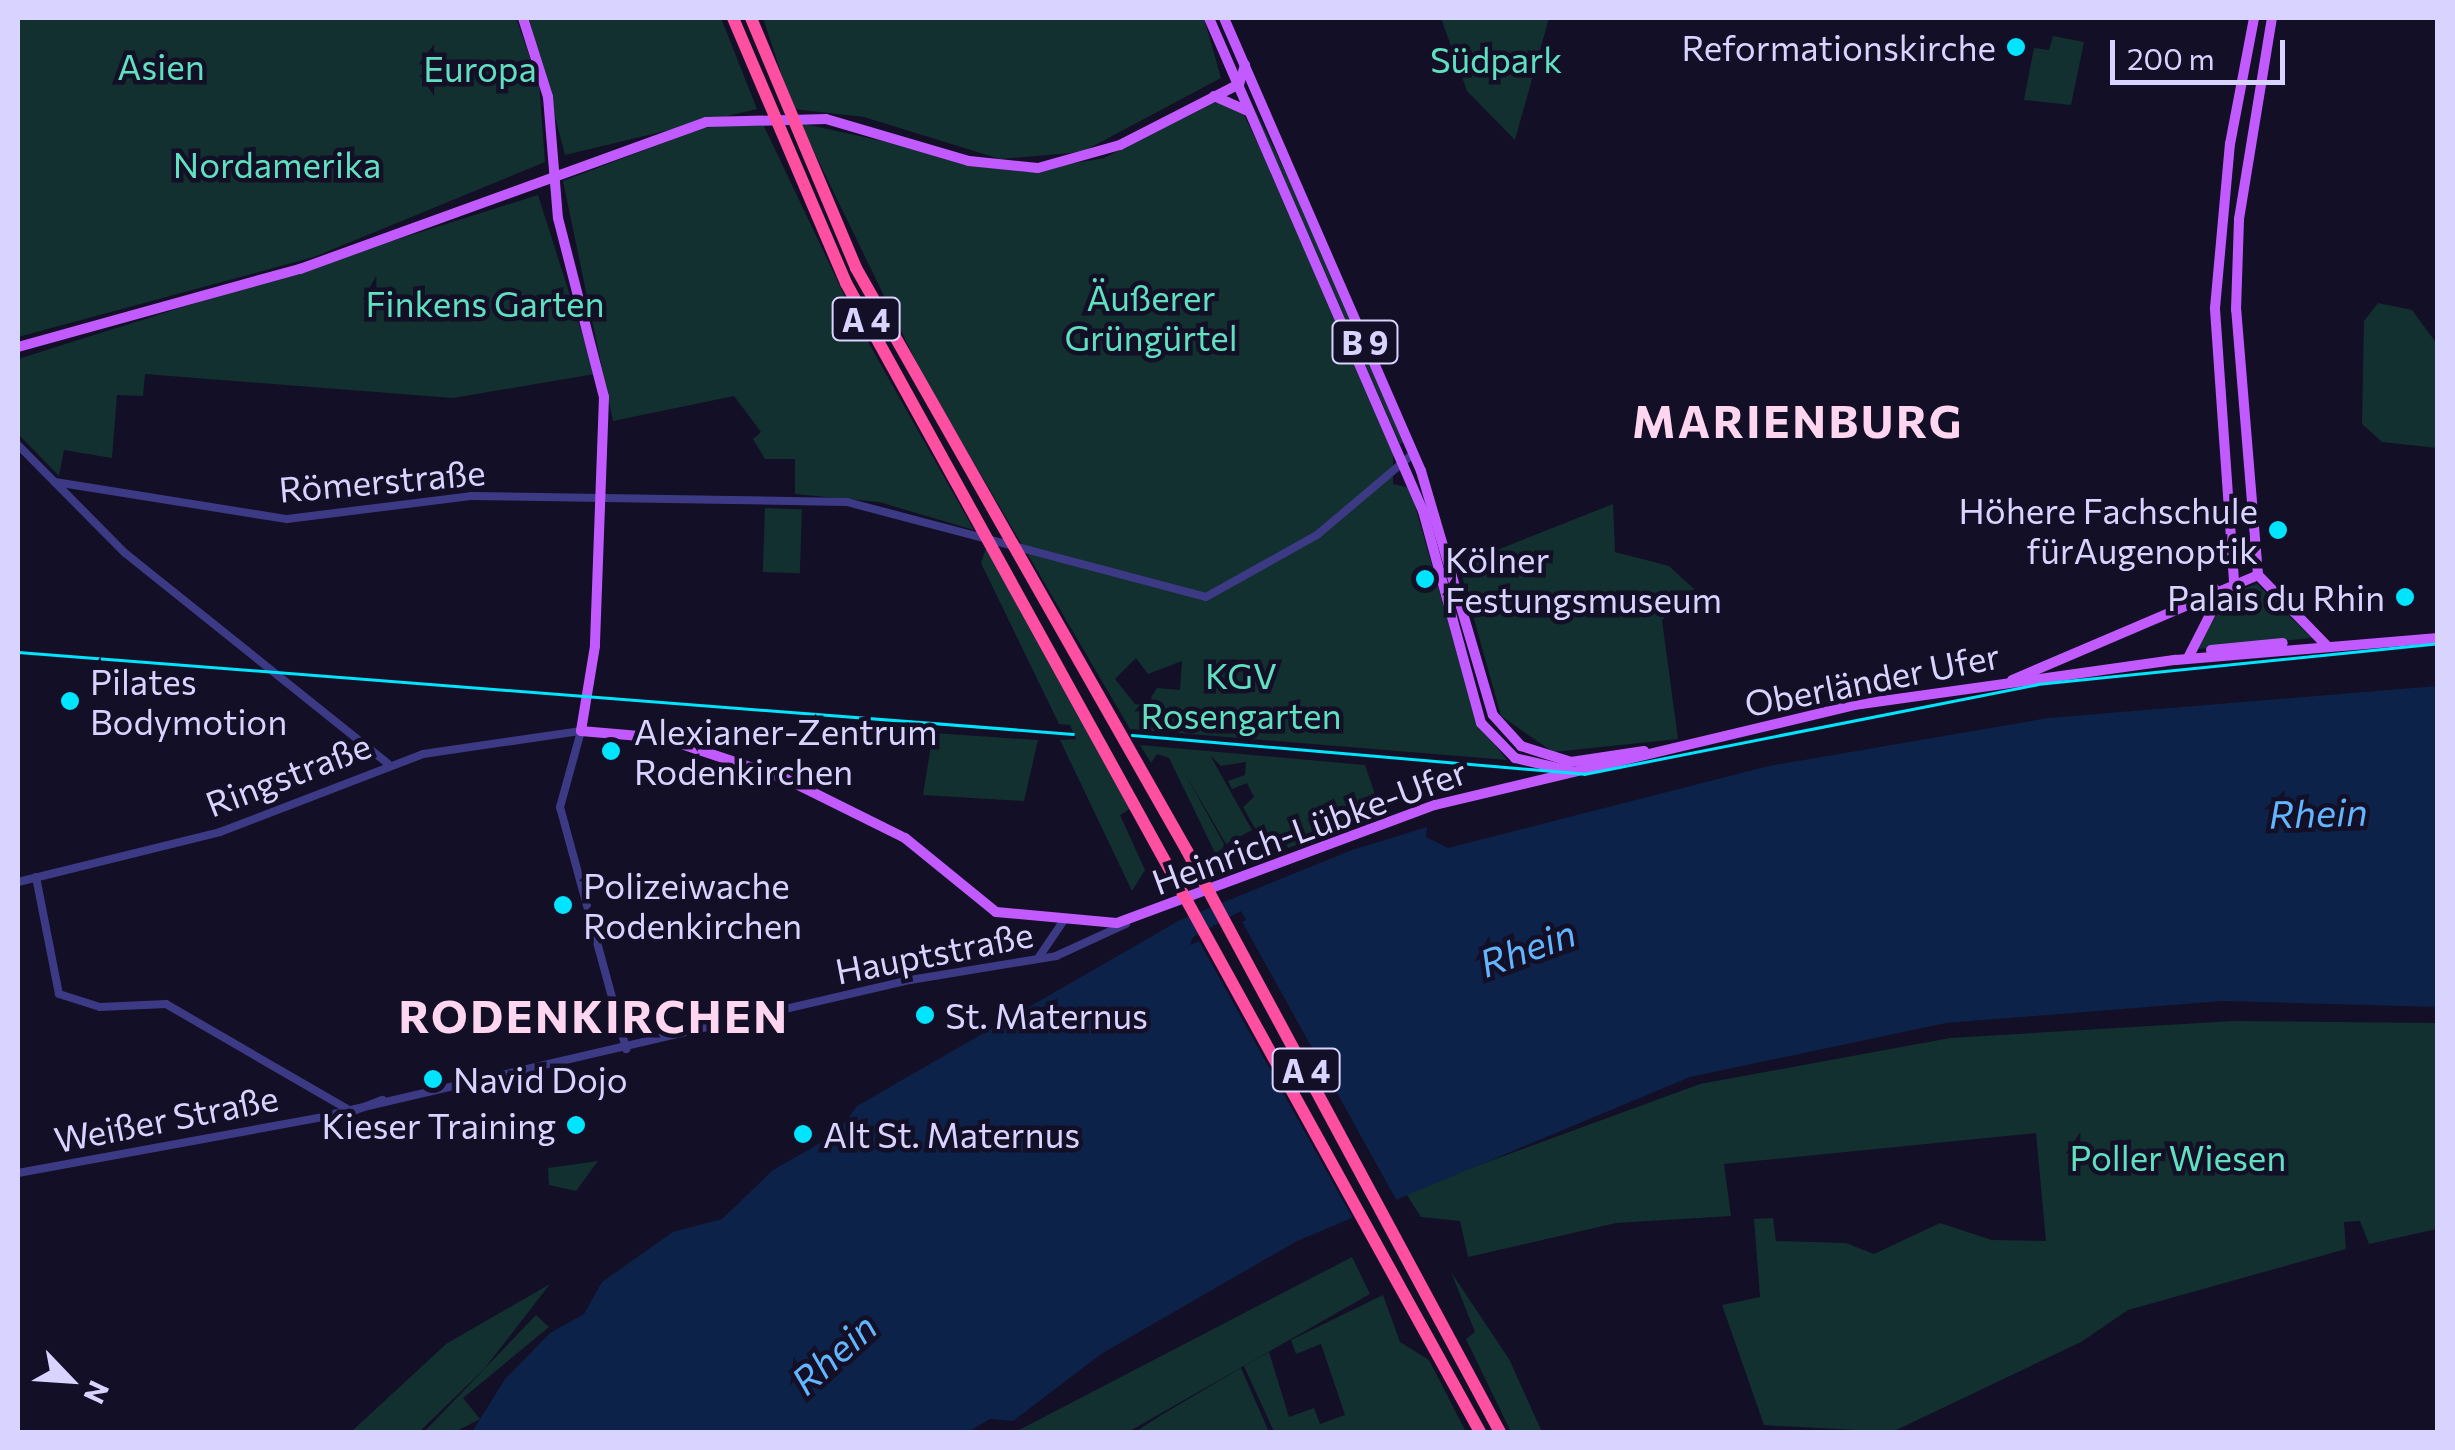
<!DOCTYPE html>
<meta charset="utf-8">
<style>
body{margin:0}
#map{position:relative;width:2455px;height:1450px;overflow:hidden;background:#130f26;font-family:Commissioner,sans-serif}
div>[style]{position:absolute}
.green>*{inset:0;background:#12302f;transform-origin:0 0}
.water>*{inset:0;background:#0c2248}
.pier>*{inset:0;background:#130f26;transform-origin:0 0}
.minor>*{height:8px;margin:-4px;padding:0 4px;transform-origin:4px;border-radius:4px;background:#3d3a85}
.major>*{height:10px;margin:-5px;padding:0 5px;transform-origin:5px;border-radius:5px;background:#c25bff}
.highway>*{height:12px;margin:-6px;padding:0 6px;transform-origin:6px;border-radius:6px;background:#ff4fa3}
.tram>*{height:2.5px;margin:-1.25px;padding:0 1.25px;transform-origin:1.25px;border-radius:1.25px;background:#00e5ff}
.dots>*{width:28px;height:28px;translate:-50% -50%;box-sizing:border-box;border:5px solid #130f26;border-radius:50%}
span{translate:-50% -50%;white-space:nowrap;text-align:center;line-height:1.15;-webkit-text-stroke:9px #130f26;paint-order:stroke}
.shield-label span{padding:2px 8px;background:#130f26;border:2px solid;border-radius:8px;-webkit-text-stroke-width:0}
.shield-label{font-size:32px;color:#d9d4ff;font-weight:700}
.poi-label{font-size:35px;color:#d9d4ff}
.right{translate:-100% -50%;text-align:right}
.left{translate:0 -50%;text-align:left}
.park-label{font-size:35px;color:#5fe0c0}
.street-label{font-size:35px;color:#d9d4ff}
.water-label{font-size:38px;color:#62b6ff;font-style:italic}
.district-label{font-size:45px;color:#ffd6f0;font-weight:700;letter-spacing:2.5px}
.frame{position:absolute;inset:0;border:20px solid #d9d4ff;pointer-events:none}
.north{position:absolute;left:20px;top:1330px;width:100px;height:100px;-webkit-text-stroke:8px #130f26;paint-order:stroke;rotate:115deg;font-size:28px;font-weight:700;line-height:40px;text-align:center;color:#d9d4ff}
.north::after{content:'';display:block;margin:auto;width:35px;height:45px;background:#d9d4ff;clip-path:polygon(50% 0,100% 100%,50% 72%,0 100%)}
.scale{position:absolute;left:2110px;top:40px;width:175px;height:45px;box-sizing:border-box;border:5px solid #d9d4ff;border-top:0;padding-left:12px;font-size:30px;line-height:35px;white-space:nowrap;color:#d9d4ff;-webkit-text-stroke:8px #130f26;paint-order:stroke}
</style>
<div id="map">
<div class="green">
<div style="clip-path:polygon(18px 18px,516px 18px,539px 83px,545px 162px,314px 257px,18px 337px)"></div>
<div style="clip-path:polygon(529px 18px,721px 18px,757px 109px,565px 155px)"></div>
<div style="clip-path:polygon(763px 18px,1204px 18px,1221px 78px,1082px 152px,1000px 159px,864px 117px,793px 109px)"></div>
<div style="clip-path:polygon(1441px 18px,1549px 18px,1515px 140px,1467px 91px)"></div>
<div style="clip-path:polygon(2053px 36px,2084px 42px,2071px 105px,2024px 100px,2034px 48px,2049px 50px)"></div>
<div style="clip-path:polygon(1246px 91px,1305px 212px,1405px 442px,1400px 444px)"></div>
<div style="clip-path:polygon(evenodd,1216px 102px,1241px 109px,1270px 168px,1393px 447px,1393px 484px,1410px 488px,1476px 721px,1507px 760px,1130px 729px,923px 376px,800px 123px,1025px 172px,1104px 158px,1216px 102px,1136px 658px,1148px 674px,1182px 661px,1180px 690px,1157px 688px,1146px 705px,1135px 704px,1115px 679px,1136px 658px)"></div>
<div style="clip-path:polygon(762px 122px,859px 326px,974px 530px,879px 502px,795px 494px,795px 459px,765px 459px,753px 439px,761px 432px,734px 396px,613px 421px,563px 181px,703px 128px)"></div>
<div style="clip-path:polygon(538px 195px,595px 374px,453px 398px,145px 374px,143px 396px,117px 395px,112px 458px,64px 450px,59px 476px,18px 434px,18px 359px)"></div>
<div style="clip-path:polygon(2378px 303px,2412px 310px,2437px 344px,2437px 448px,2382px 442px,2362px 424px,2364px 321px)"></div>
<div style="clip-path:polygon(1613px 504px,1615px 552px,1669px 566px,1694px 589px,1662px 620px,1678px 739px,1553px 752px,1501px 716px,1459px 565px)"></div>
<div style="left:765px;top:508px;width:37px;height:64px;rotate:2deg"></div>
<div style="clip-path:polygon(986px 548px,1130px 809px,1120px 815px,1145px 870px,1132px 891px,1060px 740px,1076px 739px,1070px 725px,1059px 724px,981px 563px)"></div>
<div style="clip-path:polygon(2257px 584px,2312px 638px,2197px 649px,2228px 594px)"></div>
<div style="clip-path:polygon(933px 733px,1038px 740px,1024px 801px,923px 795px)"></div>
<div style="clip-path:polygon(1140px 745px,1365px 765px,1382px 815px,1288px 848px,1284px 839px,1265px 846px,1243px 807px,1254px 797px,1247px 783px,1232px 789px,1228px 781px,1245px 775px,1246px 762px,1221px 766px,1210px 755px,1252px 830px,1226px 844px,1183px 770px,1224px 844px,1219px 861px,1169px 758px,1157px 754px,1151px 763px)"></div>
<div style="clip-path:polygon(2233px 1021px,2437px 1023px,2437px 1229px,2369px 1244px,2360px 1221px,2344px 1222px,2346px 1249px,2128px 1310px,2081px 1342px,1892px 1432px,1764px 1425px,1722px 1305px,1760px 1297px,1754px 1219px,1773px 1218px,1776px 1241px,1846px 1243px,1874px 1254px,1940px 1223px,1992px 1240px,2046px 1241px,2036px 1133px,1724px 1164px,1731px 1216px,1616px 1223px,1468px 1257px,1460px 1221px,1421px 1217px,1405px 1192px,1700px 1084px,1950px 1038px)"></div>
<div style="clip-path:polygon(598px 1161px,576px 1191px,549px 1185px,548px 1168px)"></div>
<div style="clip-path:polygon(1352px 1257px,1370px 1294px,1128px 1432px,1015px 1432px)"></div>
<div style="clip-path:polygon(1451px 1272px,1509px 1359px,1542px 1432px,1511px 1432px,1466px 1339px,1475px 1332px)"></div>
<div style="clip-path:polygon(550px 1284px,485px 1368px,419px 1432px,351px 1432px,446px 1344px)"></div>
<div style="clip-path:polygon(1383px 1295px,1400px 1342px,1429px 1360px,1466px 1432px,1274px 1432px,1244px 1366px,1269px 1352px,1289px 1417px,1314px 1408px,1320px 1424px,1345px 1415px,1321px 1344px,1296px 1354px,1291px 1340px)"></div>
<div style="clip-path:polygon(536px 1315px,549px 1327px,463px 1398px,480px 1419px,455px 1432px,424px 1432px)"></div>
<div style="clip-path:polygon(1241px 1368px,1269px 1432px,1135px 1432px,1163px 1414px)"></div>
</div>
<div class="water">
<div style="clip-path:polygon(evenodd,2437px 686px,2437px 1007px,2223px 1001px,1946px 1023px,1690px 1077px,1297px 1241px,1101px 1354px,1013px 1421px,990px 1419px,968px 1432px,472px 1432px,505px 1379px,550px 1333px,584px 1314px,602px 1282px,673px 1232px,722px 1219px,773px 1170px,836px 1134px,857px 1106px,1180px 920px,1352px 850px,1427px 827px,1426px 837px,1448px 848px,1769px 766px,2048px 718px,2437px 686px,1241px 911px,1246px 920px,1190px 945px,1193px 937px,1241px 911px)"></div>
</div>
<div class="pier">
<div style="left:1240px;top:918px;width:327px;height:47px;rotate:61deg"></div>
</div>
<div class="minor">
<div style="left:18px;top:445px;width:152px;rotate:45.3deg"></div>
<div style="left:125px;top:553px;width:337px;rotate:38.7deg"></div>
<div style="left:55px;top:482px;width:235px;rotate:9.1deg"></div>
<div style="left:287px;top:519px;width:185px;rotate:-7.1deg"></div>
<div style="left:471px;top:496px;width:376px;rotate:0.9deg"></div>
<div style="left:847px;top:502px;width:371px;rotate:14.8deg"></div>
<div style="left:1206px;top:597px;width:127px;rotate:-29.2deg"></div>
<div style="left:1317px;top:535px;width:127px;rotate:-40.2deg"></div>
<div style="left:36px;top:877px;width:119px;rotate:78.9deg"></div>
<div style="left:59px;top:994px;width:43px;rotate:17.6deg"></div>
<div style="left:100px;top:1007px;width:66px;rotate:-2.6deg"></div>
<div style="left:166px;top:1004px;width:215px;rotate:30.1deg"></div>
<div style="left:18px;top:882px;width:208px;rotate:-13.9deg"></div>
<div style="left:220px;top:832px;width:217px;rotate:-21deg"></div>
<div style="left:423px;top:754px;width:160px;rotate:-8.3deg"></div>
<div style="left:581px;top:731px;width:79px;rotate:105.4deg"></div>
<div style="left:560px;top:807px;width:251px;rotate:74.7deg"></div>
<div style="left:1039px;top:957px;width:45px;rotate:-56deg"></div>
<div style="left:351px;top:1112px;width:34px;rotate:-21deg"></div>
<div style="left:325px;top:1116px;width:601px;rotate:-13.09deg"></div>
<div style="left:910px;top:980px;width:148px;rotate:-9.3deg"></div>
<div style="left:1056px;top:956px;width:77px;rotate:-24.6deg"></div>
<div style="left:18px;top:1173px;width:315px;rotate:-10.4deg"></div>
</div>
<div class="major">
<div style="left:523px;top:18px;width:83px;rotate:72.4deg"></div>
<div style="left:548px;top:97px;width:121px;rotate:85.3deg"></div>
<div style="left:558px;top:218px;width:185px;rotate:75.6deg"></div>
<div style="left:604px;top:397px;width:249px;rotate:92.1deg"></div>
<div style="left:595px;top:646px;width:86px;rotate:99.4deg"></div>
<div style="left:581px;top:731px;width:82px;rotate:4.9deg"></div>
<div style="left:663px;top:738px;width:130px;rotate:18.4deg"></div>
<div style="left:786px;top:779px;width:133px;rotate:26.4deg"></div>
<div style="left:905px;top:838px;width:117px;rotate:39.1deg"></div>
<div style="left:996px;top:912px;width:121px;rotate:5.2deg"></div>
<div style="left:1117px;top:923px;width:339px;rotate:-20.4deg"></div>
<div style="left:1435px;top:805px;width:431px;rotate:-13.4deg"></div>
<div style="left:1854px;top:705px;width:325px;rotate:-8deg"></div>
<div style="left:2176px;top:660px;width:263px;rotate:-4.8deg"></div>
<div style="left:1209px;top:18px;width:537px;rotate:66.54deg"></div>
<div style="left:1423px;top:511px;width:220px;rotate:74.7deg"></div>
<div style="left:1481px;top:723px;width:49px;rotate:45.8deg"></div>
<div style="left:1515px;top:758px;width:57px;rotate:13.1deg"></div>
<div style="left:1224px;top:18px;width:494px;rotate:66.5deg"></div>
<div style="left:1421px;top:471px;width:254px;rotate:73.6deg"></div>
<div style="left:1493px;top:715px;width:42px;rotate:47.9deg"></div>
<div style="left:1521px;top:746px;width:52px;rotate:17.7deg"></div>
<div style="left:1571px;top:762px;width:74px;rotate:-8.6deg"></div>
<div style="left:1214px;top:96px;width:37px;rotate:24deg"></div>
<div style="left:18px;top:347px;width:293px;rotate:-15.5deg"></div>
<div style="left:300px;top:269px;width:432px;rotate:-19.9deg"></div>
<div style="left:706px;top:122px;width:120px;rotate:-1.4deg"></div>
<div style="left:826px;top:119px;width:149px;rotate:16.4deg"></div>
<div style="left:969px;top:161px;width:69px;rotate:5.8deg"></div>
<div style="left:1038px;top:168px;width:85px;rotate:-15.7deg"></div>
<div style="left:1120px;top:145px;width:134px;rotate:-27.1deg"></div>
<div style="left:1239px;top:84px;width:20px;rotate:-72deg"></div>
<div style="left:2258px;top:575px;width:266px;rotate:-94.7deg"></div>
<div style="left:2236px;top:310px;width:91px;rotate:-88.1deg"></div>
<div style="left:2239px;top:219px;width:204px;rotate:-80.7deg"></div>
<div style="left:2258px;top:575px;width:99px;rotate:45.8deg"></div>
<div style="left:2234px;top:581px;width:274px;rotate:-94deg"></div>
<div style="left:2215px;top:308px;width:165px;rotate:-84.8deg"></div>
<div style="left:2230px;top:144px;width:128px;rotate:-79.2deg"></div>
<div style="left:2211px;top:650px;width:72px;rotate:-5.6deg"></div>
<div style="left:2189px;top:656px;width:57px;rotate:-63deg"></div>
<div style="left:2215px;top:605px;width:17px;rotate:-93deg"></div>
<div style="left:2012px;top:680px;width:267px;rotate:-23.1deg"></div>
</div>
<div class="highway">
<div style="left:733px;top:18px;width:288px;rotate:66.9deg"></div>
<div style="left:846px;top:283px;width:1312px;rotate:61.11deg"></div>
<div style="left:751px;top:18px;width:271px;rotate:67.2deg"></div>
<div style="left:856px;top:268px;width:670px;rotate:60.41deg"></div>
<div style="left:1187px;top:851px;width:660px;rotate:61.69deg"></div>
</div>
<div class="tram">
<div style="left:18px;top:652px;width:1058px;rotate:4.44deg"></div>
<div style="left:1132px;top:735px;width:454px;rotate:4.9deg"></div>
<div style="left:1584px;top:774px;width:462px;rotate:-11.2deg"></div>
<div style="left:2037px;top:684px;width:403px;rotate:-5.8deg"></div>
</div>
<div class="dots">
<div style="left:2016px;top:47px;background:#00e5ff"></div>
<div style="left:2278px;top:530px;background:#00e5ff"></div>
<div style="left:1425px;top:579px;background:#00e5ff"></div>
<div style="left:2405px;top:597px;background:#00e5ff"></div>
<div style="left:70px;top:701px;background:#00e5ff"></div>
<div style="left:611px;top:751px;background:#00e5ff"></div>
<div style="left:563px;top:905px;background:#00e5ff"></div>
<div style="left:925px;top:1015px;background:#00e5ff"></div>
<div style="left:433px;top:1079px;background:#00e5ff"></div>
<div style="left:576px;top:1125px;background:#00e5ff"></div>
<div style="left:803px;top:1134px;background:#00e5ff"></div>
</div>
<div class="shield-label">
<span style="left:866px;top:319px">A 4</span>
<span style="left:1365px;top:342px">B 9</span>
<span style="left:1306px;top:1070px">A 4</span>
</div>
<div class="poi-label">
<span class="right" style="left:1996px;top:47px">Reformationskirche</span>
<span class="right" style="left:2258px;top:530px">Höhere Fachschule<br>fürAugenoptik</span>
<span class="left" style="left:1445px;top:579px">Kölner<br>Festungsmuseum</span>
<span class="right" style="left:2385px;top:597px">Palais du Rhin</span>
<span class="left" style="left:90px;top:701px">Pilates<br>Bodymotion</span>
<span class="left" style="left:634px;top:751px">Alexianer-Zentrum<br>Rodenkirchen</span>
<span class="left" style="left:583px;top:905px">Polizeiwache<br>Rodenkirchen</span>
<span class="left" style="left:945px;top:1015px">St. Maternus</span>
<span class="left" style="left:453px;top:1079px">Navid Dojo</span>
<span class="right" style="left:556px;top:1125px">Kieser Training</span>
<span class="left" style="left:823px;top:1134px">Alt St. Maternus</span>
</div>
<div class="park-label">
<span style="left:1496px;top:59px">Südpark</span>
<span style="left:161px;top:66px">Asien</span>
<span style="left:480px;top:68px">Europa</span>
<span style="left:277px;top:164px">Nordamerika</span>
<span style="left:1151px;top:317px">Äußerer<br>Grüngürtel</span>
<span style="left:485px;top:303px">Finkens Garten</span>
<span style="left:1241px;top:695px">KGV<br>Rosengarten</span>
<span style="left:2178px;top:1157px">Poller Wiesen</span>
</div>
<div class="street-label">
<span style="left:382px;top:480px;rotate:-5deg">Römerstraße</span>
<span style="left:1872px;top:679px;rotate:-11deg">Oberländer Ufer</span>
<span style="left:288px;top:774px;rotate:-21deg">Ringstraße</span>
<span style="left:1309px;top:826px;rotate:-20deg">Heinrich-Lübke-Ufer</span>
<span style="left:934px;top:952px;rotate:-11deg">Hauptstraße</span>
<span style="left:166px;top:1118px;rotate:-11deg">Weißer Straße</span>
</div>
<div class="water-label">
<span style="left:2318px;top:812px;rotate:-2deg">Rhein</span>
<span style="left:1527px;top:947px;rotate:-20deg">Rhein</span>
<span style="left:833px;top:1353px;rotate:-42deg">Rhein</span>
</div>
<div class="district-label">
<span style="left:1798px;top:420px">MARIENBURG</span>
<span style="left:594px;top:1015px">RODENKIRCHEN</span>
</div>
<div class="frame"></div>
<div class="north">N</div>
<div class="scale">200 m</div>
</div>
